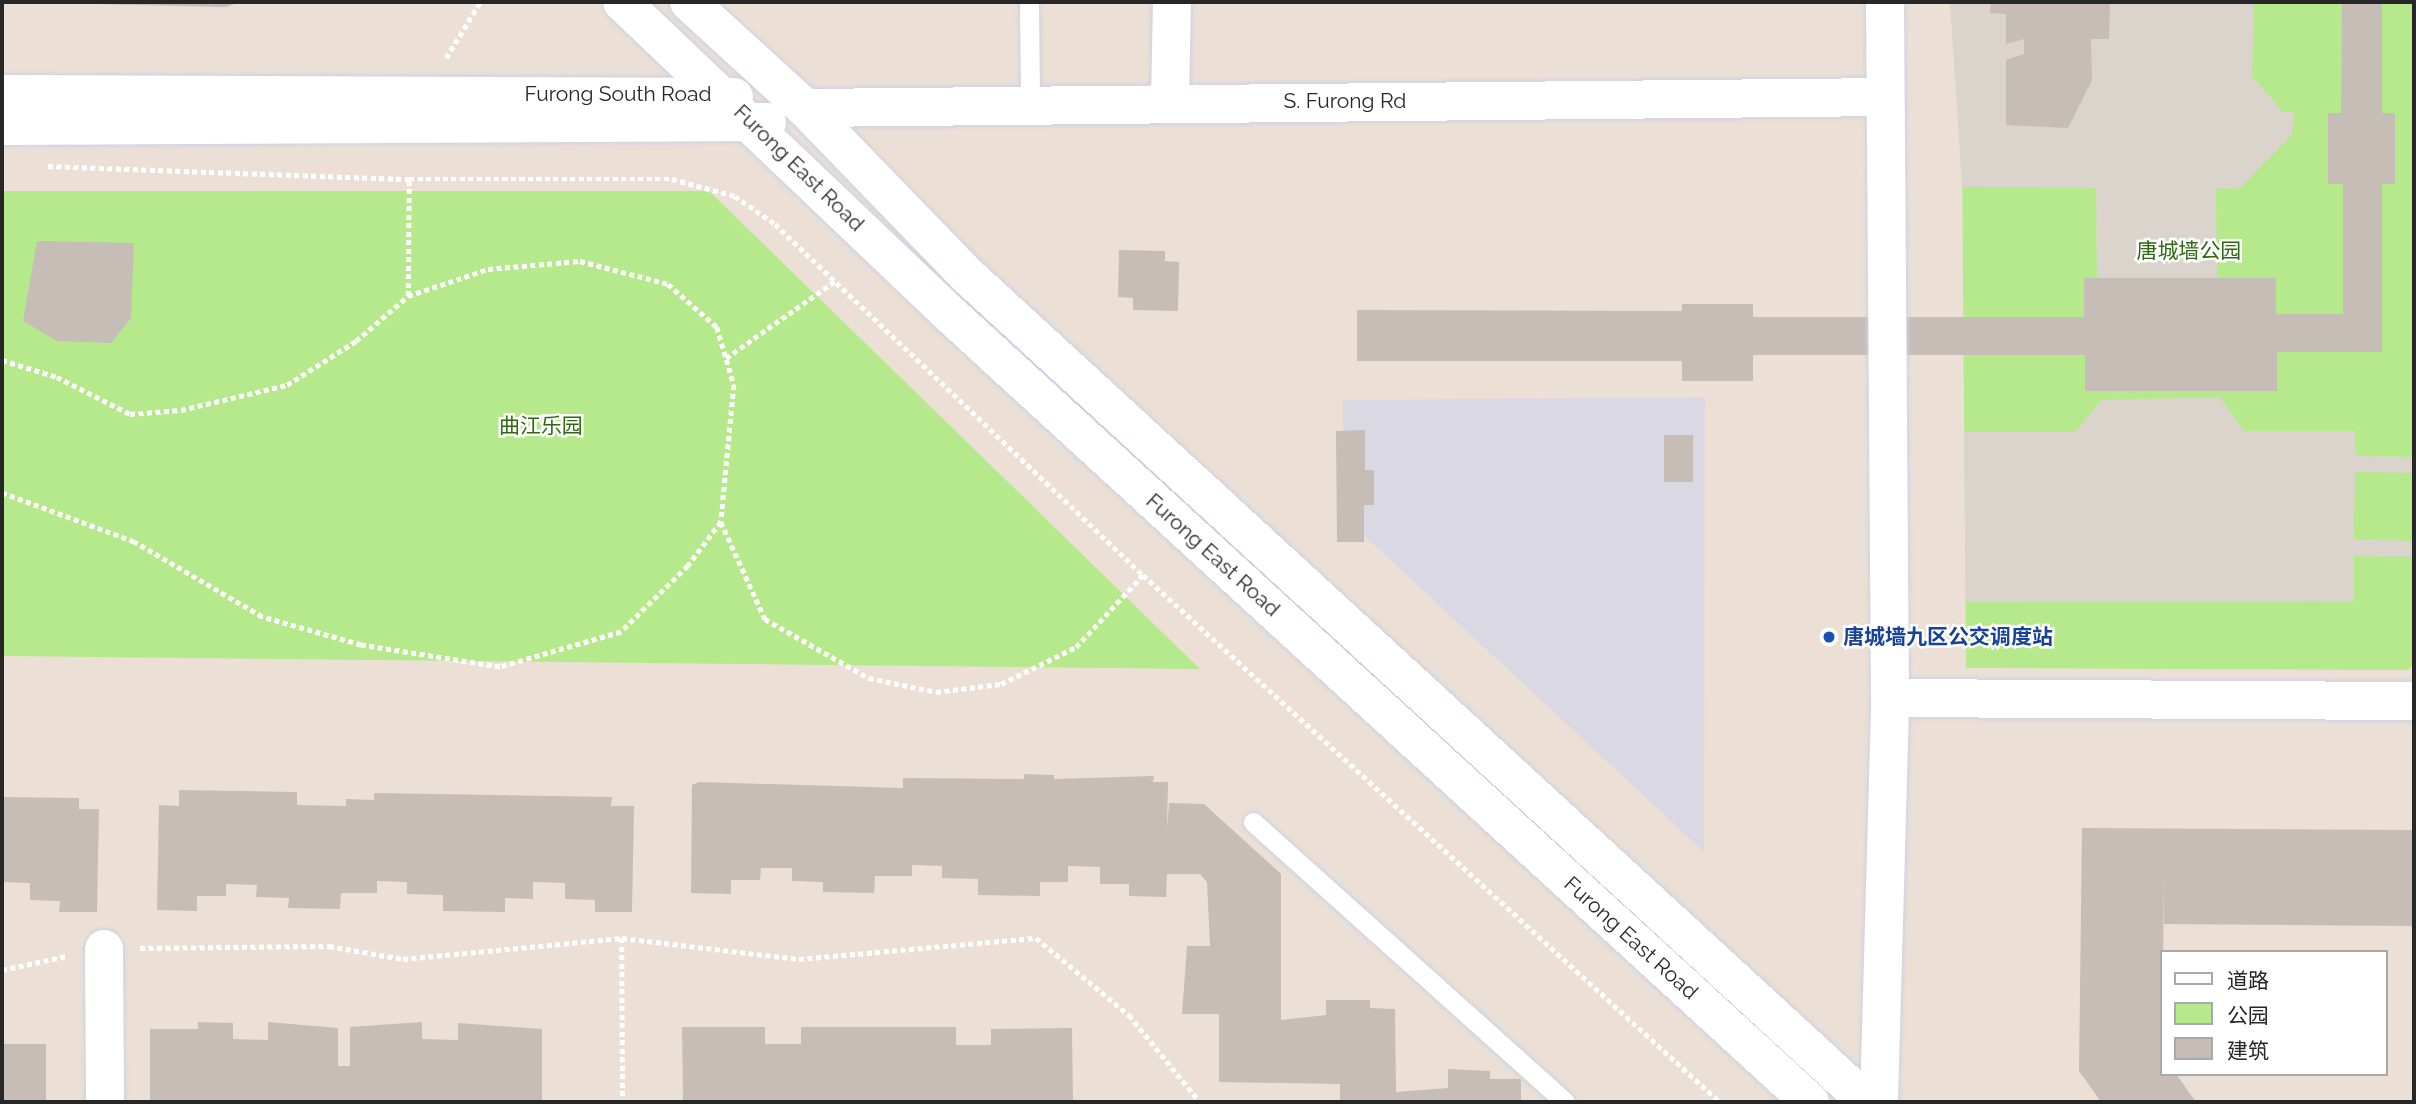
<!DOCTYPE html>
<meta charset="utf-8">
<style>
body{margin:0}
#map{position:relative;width:2416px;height:1104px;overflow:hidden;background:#ece0d6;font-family:Raleway,"Noto Sans SC",sans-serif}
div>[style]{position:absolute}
.industrial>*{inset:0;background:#dad8e2}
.green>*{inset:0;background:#b5e98b}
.plaza>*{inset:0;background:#dbd4cd}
.building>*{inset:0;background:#c6bdb6;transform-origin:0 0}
.path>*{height:4.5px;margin-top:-2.25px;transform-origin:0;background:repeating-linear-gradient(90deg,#fff 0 5px,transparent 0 8.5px)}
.roads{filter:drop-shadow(0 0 2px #cbd2e2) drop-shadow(0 0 2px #cbd2e2)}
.service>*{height:19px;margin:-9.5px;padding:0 9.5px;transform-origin:9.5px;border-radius:9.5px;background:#fff}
.minor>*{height:38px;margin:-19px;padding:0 19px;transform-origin:19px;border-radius:19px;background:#fff}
.secondary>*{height:38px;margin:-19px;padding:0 19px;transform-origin:19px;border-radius:19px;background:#fff}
.dots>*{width:19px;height:19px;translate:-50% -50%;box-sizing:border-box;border:4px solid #fff;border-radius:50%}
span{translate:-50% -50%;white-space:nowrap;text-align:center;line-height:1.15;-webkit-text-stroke:5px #fff;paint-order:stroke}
.street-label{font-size:21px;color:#272727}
.park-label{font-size:21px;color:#2d6911}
.transit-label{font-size:21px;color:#164399;font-weight:700}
.left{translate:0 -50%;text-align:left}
.frame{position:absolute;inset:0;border:4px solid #272727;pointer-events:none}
.legend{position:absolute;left:2160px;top:950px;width:228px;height:126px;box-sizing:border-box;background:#fff;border:2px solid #a9a9a9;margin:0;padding:9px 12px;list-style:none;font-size:21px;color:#272727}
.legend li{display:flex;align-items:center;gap:14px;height:35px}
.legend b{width:35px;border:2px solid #a9a9a9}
</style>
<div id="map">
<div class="industrial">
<div style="clip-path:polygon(1705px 397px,1704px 852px,1343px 516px,1343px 400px)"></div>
</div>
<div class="green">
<div style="clip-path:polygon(1950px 2px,2414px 2px,2414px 665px,2408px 670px,1966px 668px,1962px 149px)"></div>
<div style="clip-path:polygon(2px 191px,709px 191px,1200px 669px,2px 656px)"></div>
</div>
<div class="plaza">
<div style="clip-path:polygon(1950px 2px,2254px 2px,2252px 76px,2283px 112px,2294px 112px,2292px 135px,2240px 188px,2216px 189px,2217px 278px,2097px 278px,2096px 188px,1962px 187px)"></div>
<div style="clip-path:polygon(2220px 397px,2244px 431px,2355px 431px,2356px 456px,2414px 457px,2414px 473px,2355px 472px,2354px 539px,2414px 541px,2414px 557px,2354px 556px,2354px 601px,1966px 602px,1964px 432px,2075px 432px,2102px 400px)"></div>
</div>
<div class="building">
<div style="clip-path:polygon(4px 2px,240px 2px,226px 7px)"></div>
<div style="clip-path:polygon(1991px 2px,2110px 2px,2109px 39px,2091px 39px,2092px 80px,2068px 128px,2006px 125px,2006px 60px,2024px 54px,2024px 39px,2006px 44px,2006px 14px,1990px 13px)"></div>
<div style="clip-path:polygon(2342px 2px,2382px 2px,2382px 113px,2395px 113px,2395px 184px,2382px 184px,2382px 352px,2277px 352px,2277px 391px,2085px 391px,2085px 355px,1753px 355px,1753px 381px,1682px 381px,1682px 361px,1357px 361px,1357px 310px,1682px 311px,1682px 304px,1753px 304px,1753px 317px,2084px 317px,2084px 278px,2276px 278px,2276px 314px,2343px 314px,2343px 184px,2328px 184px,2328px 113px,2341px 113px)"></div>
<div style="clip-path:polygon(37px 241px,134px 243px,131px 318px,111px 343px,57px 341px,23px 321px)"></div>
<div style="clip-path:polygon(1119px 250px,1165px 251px,1165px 261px,1179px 262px,1178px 311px,1133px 310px,1133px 298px,1118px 297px)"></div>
<div style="clip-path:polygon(1365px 430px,1365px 470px,1374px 470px,1374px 505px,1364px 505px,1364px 542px,1337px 542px,1336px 431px)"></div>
<div style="left:1664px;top:435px;width:29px;height:47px"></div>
<div style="clip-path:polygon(1024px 774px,1054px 775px,1054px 779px,1154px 776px,1153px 782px,1168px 782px,1167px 830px,1169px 803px,1204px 804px,1281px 874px,1281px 1020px,1326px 1015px,1326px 1000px,1370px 1000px,1370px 1008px,1395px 1009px,1396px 1092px,1448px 1088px,1448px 1069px,1490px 1071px,1490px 1079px,1521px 1079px,1521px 1102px,1340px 1102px,1340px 1084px,1219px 1082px,1219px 1014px,1182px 1014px,1187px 946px,1210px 946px,1207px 882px,1200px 874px,1167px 874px,1166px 897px,1129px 896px,1129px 884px,1100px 884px,1100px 867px,1068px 866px,1068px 882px,1040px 882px,1040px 896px,978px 895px,978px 879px,942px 878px,942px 866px,912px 865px,912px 876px,875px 876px,874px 893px,823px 892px,823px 882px,792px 881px,792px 868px,761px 868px,760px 880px,731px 880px,731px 894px,691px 893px,692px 785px,699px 782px,903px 788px,903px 778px,1024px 779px)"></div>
<div style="clip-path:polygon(179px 790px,297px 792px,297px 805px,346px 806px,346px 799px,374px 800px,374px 793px,612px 797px,611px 806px,634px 806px,632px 912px,595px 912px,595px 900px,565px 899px,565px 883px,533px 882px,533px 899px,505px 898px,505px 912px,443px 911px,443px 895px,407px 894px,407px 882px,377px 881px,377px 893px,341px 893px,340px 909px,288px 908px,289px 898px,256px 897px,257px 885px,226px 884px,226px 896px,197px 896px,197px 911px,157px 910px,159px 805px,179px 806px)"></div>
<div style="clip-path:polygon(2px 797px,79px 798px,79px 809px,99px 809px,97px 912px,59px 912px,60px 901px,30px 900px,30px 883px,2px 882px)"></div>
<div style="clip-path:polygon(2082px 828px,2414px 830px,2414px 926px,2164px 924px,2164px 866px,2162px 1074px,2176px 1074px,2196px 1102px,2101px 1102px,2079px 1071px)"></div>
<div style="clip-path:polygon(198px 1022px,233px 1023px,233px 1039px,268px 1040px,268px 1022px,338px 1028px,338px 1066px,350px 1066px,350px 1027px,422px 1022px,422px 1039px,458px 1040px,458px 1023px,542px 1029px,542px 1102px,150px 1102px,150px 1029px,198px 1029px)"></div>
<div style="clip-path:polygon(682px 1027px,765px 1027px,765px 1044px,801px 1044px,801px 1027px,956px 1027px,956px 1045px,991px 1045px,991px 1029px,1072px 1028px,1073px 1102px,683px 1102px)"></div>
<div style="left:2px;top:1044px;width:44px;height:58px"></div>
</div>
<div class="path">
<div style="left:446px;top:58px;width:66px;rotate:-58.7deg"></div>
<div style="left:48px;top:166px;width:361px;rotate:2.1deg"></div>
<div style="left:409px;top:179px;width:263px"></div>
<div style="left:672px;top:179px;width:65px;rotate:15.1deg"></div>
<div style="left:735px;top:196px;width:49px;rotate:35deg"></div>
<div style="left:775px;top:224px;width:509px;rotate:43.65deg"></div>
<div style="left:1143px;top:575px;width:781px;rotate:42.41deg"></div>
<div style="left:408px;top:296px;width:117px;rotate:-89.5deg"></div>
<div style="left:726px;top:358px;width:133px;rotate:-35.2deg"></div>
<div style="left:2px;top:360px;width:58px;rotate:17.2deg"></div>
<div style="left:57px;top:377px;width:82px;rotate:26.9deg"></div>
<div style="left:130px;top:414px;width:51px;rotate:-4.5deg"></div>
<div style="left:181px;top:410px;width:109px;rotate:-13.3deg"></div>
<div style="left:287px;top:385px;width:82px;rotate:-32.5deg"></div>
<div style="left:356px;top:341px;width:69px;rotate:-40.9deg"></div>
<div style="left:408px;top:296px;width:84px;rotate:-18.6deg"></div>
<div style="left:488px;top:269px;width:92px;rotate:-5deg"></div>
<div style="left:580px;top:261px;width:91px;rotate:14.6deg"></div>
<div style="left:668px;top:284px;width:65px;rotate:41.3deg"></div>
<div style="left:717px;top:327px;width:60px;rotate:73.7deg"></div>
<div style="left:734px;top:385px;width:138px;rotate:95.4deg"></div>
<div style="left:721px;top:522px;width:55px;rotate:126.9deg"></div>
<div style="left:688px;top:566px;width:94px;rotate:135.4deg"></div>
<div style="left:621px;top:632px;width:126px;rotate:163.9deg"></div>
<div style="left:500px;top:667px;width:141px;rotate:-171deg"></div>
<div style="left:361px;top:645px;width:103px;rotate:-164.2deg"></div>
<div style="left:262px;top:617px;width:148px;rotate:-149.6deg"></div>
<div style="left:134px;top:542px;width:141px;rotate:-159.6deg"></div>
<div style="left:721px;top:522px;width:107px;rotate:65.6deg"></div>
<div style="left:765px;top:619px;width:120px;rotate:29.6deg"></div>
<div style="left:869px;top:678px;width:68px;rotate:11.8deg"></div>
<div style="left:936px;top:692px;width:65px;rotate:-7deg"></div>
<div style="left:1001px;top:684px;width:84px;rotate:-26.3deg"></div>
<div style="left:1076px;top:647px;width:98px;rotate:-47.1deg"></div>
<div style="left:622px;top:938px;width:164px;rotate:89.7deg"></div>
<div style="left:140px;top:948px;width:189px;rotate:-0.6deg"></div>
<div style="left:329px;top:946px;width:75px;rotate:10deg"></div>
<div style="left:403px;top:959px;width:220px;rotate:-5.5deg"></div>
<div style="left:622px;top:938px;width:178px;rotate:6.8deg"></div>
<div style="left:799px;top:959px;width:238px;rotate:-5.1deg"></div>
<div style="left:1036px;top:938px;width:121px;rotate:39.6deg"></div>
<div style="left:1129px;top:1015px;width:112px;rotate:50.8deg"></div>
<div style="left:2px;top:970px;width:66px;rotate:-12.3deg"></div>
</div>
<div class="roads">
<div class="service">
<div style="left:1029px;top:2px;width:103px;rotate:89.4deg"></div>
<div style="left:1253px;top:822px;width:419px;rotate:41.9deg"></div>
</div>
<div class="minor">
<div style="left:1170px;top:102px;width:100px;rotate:-88.9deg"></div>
<div style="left:805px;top:108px;width:1080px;rotate:-0.58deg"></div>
<div style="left:1890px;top:698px;width:524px;rotate:0.33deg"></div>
<div style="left:104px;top:949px;width:153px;rotate:89.6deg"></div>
<div style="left:1879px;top:1102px;width:404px;rotate:-88.4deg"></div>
<div style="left:1890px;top:698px;width:696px;rotate:-90.41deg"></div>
</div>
<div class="secondary">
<div style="left:622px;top:2px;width:458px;rotate:43.6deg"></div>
<div style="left:954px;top:318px;width:1161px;rotate:42.49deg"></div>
<div style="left:689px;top:2px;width:157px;rotate:42.4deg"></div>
<div style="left:805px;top:108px;width:235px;rotate:45.9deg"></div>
<div style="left:969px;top:277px;width:1219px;rotate:42.57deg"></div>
<div style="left:2px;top:94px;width:732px;rotate:0.23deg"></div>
<div style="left:2px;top:126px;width:765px;rotate:-0.3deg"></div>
</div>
</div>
<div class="dots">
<div style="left:1829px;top:637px;background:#1a4fb4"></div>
</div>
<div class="street-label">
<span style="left:618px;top:94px">Furong South Road</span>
<span style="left:1345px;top:101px">S. Furong Rd</span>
<span style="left:799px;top:168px;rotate:44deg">Furong East Road</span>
<span style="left:1213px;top:555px;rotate:42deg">Furong East Road</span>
<span style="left:1631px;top:938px;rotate:42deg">Furong East Road</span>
</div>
<div class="park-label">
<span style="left:2189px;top:251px">唐城墙公园</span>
<span style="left:541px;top:426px">曲江乐园</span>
</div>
<div class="transit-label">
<span class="left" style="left:1843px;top:637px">唐城墙九区公交调度站</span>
</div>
<div class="frame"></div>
<ul class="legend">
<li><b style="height:9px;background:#fff"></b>道路</li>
<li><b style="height:19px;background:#b5e98b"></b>公园</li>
<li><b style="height:19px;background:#c6bdb6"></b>建筑</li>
</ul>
</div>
